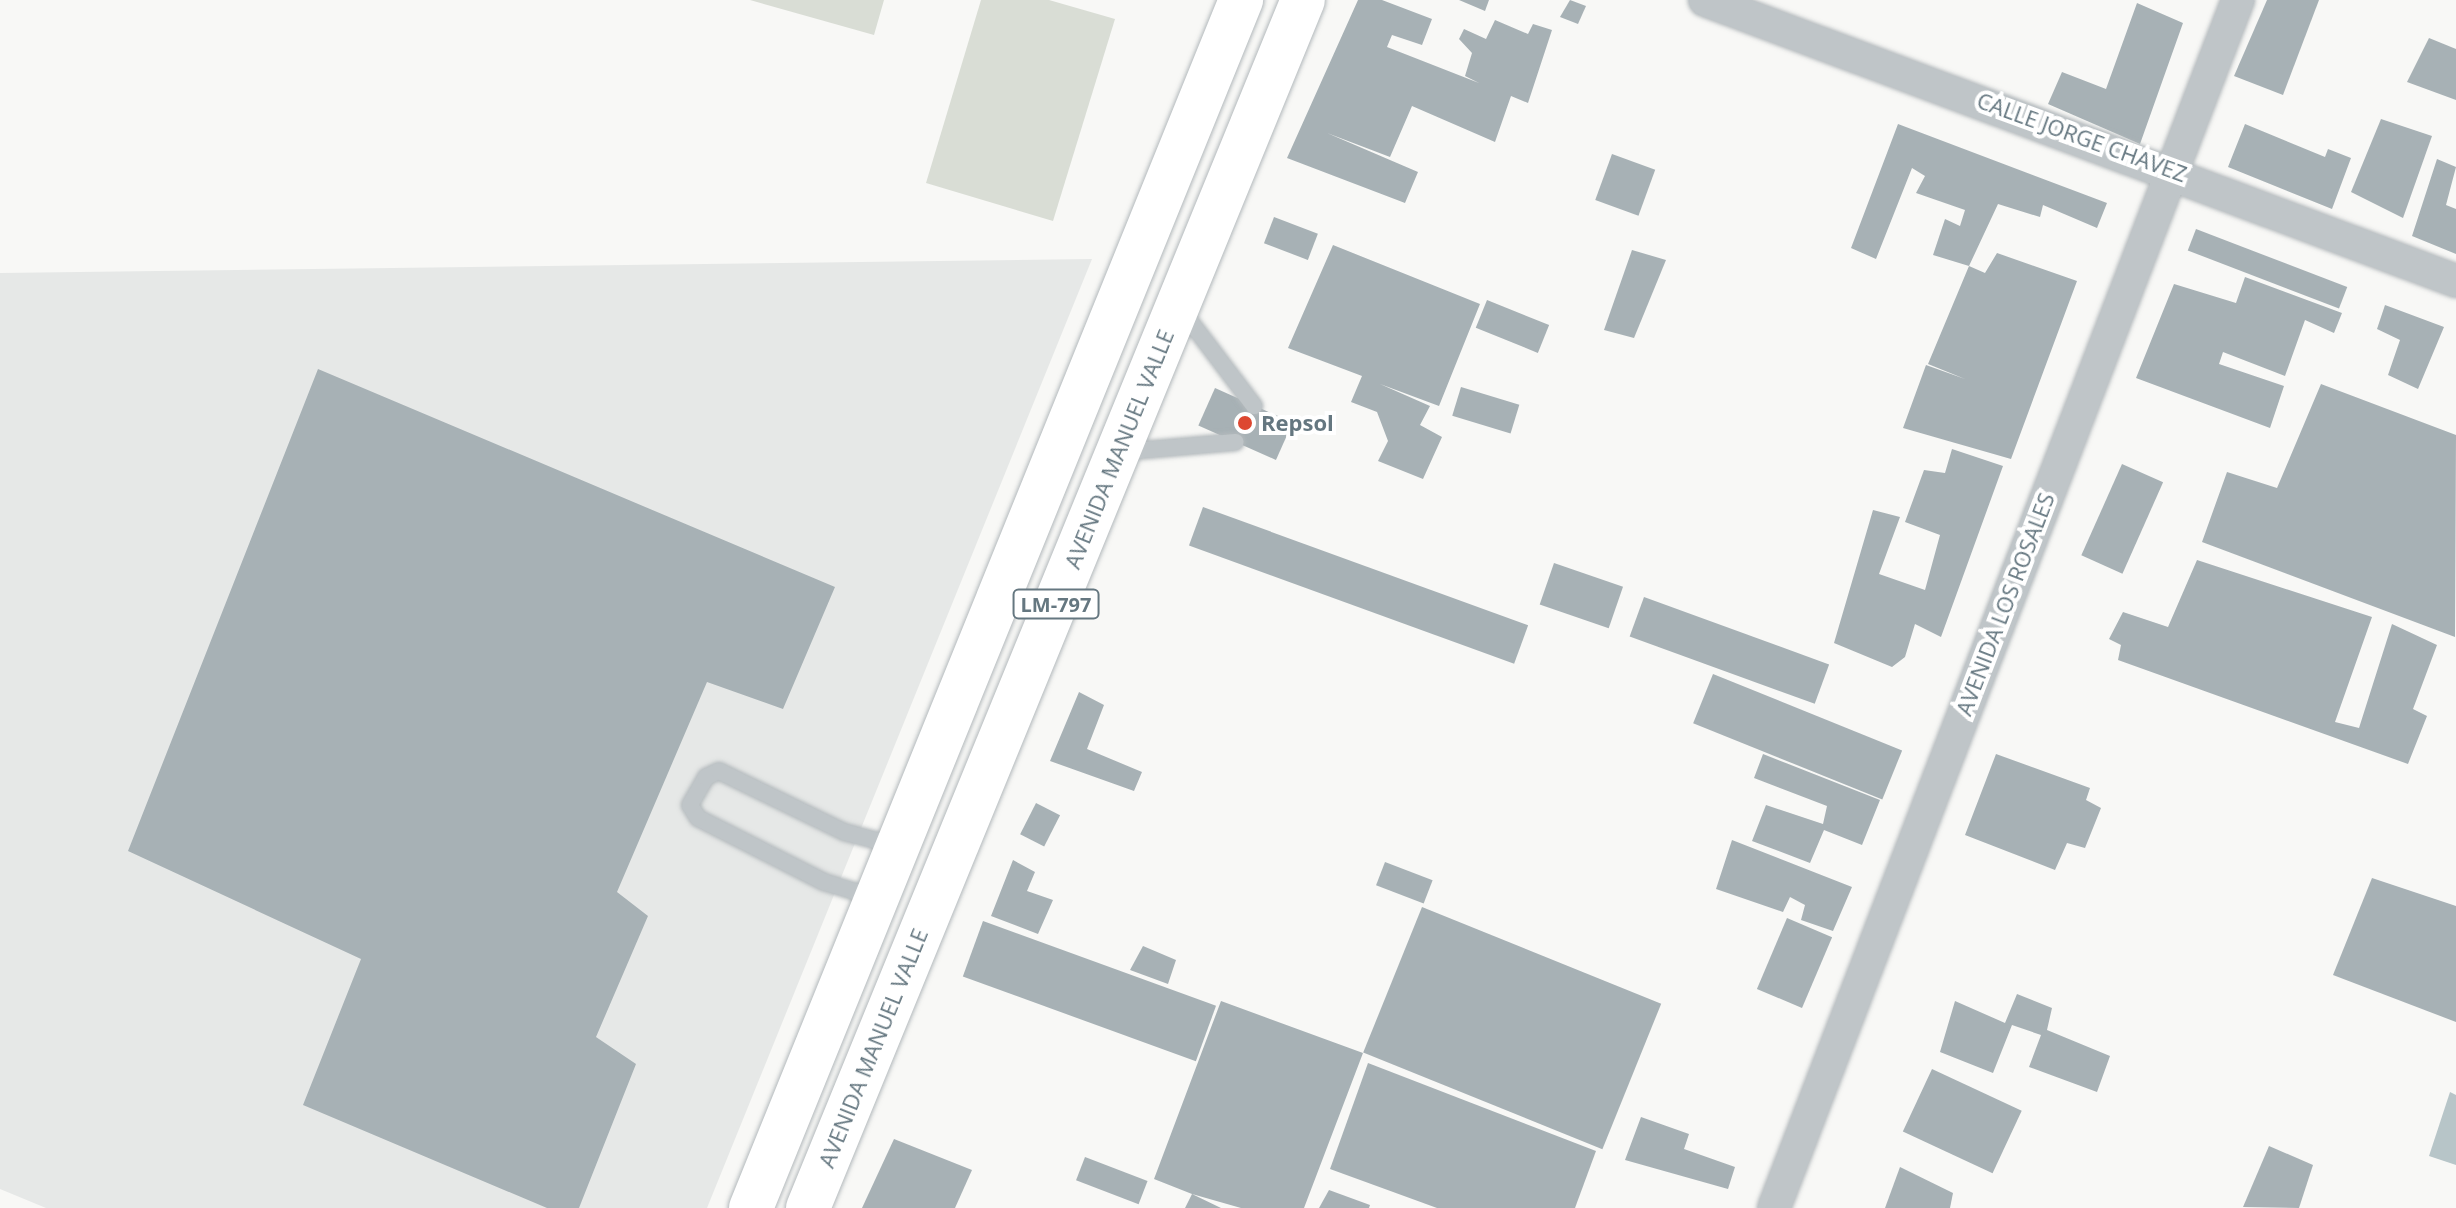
<!DOCTYPE html>
<style>
body{margin:0}
#map{position:relative;width:2456px;height:1208px;overflow:hidden;background:#f8f8f6;font-family:"Open Sans",sans-serif}
div>[style]{position:absolute}
.built>*{inset:0;background:#e6e8e7}
.green>*{inset:0;background:#d9ddd5}
.water>*{inset:0;background:#b7c5c8}
.building>*{inset:0;background:#a7b1b5;transform-origin:0 0}
.roads{filter:drop-shadow(0 0 2px #b3b9bc) drop-shadow(0 0 2px #b3b9bc)}
.service>*{height:16px;margin:-8px;padding:0 8px;transform-origin:8px;border-radius:8px;background:#bfc5c8}
.minor>*{height:32px;margin:-16px;padding:0 16px;transform-origin:16px;border-radius:16px;background:#bfc5c8}
.primary>*{height:44px;margin:-22px;padding:0 22px;transform-origin:22px;border-radius:22px;background:#fff}
.dots>*{width:22px;height:22px;translate:-50% -50%;box-sizing:border-box;border:4px solid #fff;border-radius:50%}
span{translate:-50% -50%;white-space:nowrap;text-align:center;line-height:1.15;-webkit-text-stroke:8px #fff;paint-order:stroke}
.shield-label span{padding:2px 6px;background:#fff;border:2px solid;border-radius:6px;-webkit-text-stroke-width:0}
.shield-label{font-size:20px;color:#657780;font-weight:700}
.street-label{font-size:22px;color:#657780}
.poi-label{font-size:22px;color:#657780;font-weight:700}
.left{translate:0 -50%;text-align:left}
</style>
<div id="map">
<div class="built">
<div style="clip-path:polygon(1092px 259px,707px 1208px,46px 1208px,0 1189px,0 273px)"></div>
</div>
<div class="green">
<div style="clip-path:polygon(750px 0,884px 0,874px 35px)"></div>
<div style="clip-path:polygon(981px 0,1049px 0,1115px 19px,1053px 221px,926px 183px)"></div>
</div>
<div class="water">
<div style="clip-path:polygon(2450px 1092px,2456px 1095px,2456px 1165px,2429px 1156px)"></div>
</div>
<div class="building">
<div style="clip-path:polygon(1358px 0,1382px 0,1432px 19px,1422px 45px,1392px 35px,1387px 47px,1479px 83px,1465px 76px,1472px 53px,1459px 39px,1464px 29px,1486px 39px,1495px 20px,1528px 34px,1533px 24px,1552px 30px,1528px 103px,1511px 96px,1495px 142px,1412px 106px,1390px 157px,1327px 133px,1418px 172px,1405px 203px,1287px 158px)"></div>
<div style="clip-path:polygon(1459px 0,1489px 0,1485px 11px)"></div>
<div style="clip-path:polygon(1570px 0,1586px 6px,1578px 24px,1560px 17px)"></div>
<div style="clip-path:polygon(2267px 0,2319px 0,2283px 95px,2234px 76px)"></div>
<div style="clip-path:polygon(2137px 3px,2183px 23px,2140px 144px,2048px 104px,2062px 72px,2106px 89px)"></div>
<div style="clip-path:polygon(2429px 38px,2456px 49px,2456px 100px,2407px 82px)"></div>
<div style="clip-path:polygon(2381px 119px,2432px 136px,2403px 218px,2351px 192px)"></div>
<div style="clip-path:polygon(1898px 124px,2107px 203px,2097px 228px,2043px 205px,2040px 217px,1998px 204px,1969px 266px,1985px 273px,1997px 253px,2077px 281px,2011px 459px,1903px 428px,1926px 365px,1965px 379px,1928px 364px,1969px 266px,1933px 255px,1945px 219px,1960px 226px,1965px 210px,1916px 193px,1925px 176px,1912px 168px,1876px 259px,1851px 248px)"></div>
<div style="clip-path:polygon(2245px 124px,2325px 157px,2328px 149px,2351px 158px,2332px 209px,2228px 167px)"></div>
<div style="left:1612px;top:154px;width:46px;height:49px;rotate:20deg"></div>
<div style="clip-path:polygon(2437px 159px,2456px 167px,2446px 205px,2456px 209px,2456px 254px,2412px 236px)"></div>
<div style="left:1274px;top:217px;width:47px;height:28px;rotate:21deg"></div>
<div style="left:2196px;top:229px;width:162px;height:23px;rotate:21deg"></div>
<div style="clip-path:polygon(1333px 245px,1480px 304px,1439px 406px,1380px 384px,1430px 406px,1420px 425px,1442px 437px,1423px 479px,1378px 461px,1388px 441px,1377px 412px,1351px 402px,1362px 376px,1288px 348px)"></div>
<div style="clip-path:polygon(1632px 250px,1666px 260px,1634px 338px,1604px 330px)"></div>
<div style="clip-path:polygon(2245px 277px,2342px 313px,2334px 333px,2305px 320px,2285px 376px,2223px 352px,2219px 364px,2284px 386px,2270px 428px,2136px 378px,2174px 284px,2236px 303px)"></div>
<div style="left:1487px;top:300px;width:67px;height:30px;rotate:22deg"></div>
<div style="clip-path:polygon(2385px 305px,2444px 327px,2418px 389px,2388px 375px,2400px 340px,2377px 329px)"></div>
<div style="clip-path:polygon(318px 369px,835px 587px,783px 709px,707px 682px,617px 892px,648px 916px,596px 1037px,636px 1064px,579px 1208px,547px 1208px,303px 1105px,361px 959px,128px 851px)"></div>
<div style="clip-path:polygon(2321px 384px,2456px 435px,2455px 637px,2202px 542px,2227px 472px,2277px 488px)"></div>
<div style="left:1461px;top:387px;width:61px;height:30px;rotate:17deg"></div>
<div style="left:1215px;top:388px;width:85px;height:41px;rotate:24deg"></div>
<div style="clip-path:polygon(1952px 449px,2003px 466px,1941px 637px,1915px 624px,1905px 657px,1892px 667px,1834px 643px,1873px 510px,1900px 517px,1879px 574px,1925px 590px,1940px 535px,1905px 522px,1924px 470px,1945px 473px)"></div>
<div style="left:2122px;top:464px;width:45px;height:100px;rotate:24deg"></div>
<div style="left:1203px;top:507px;width:346px;height:41px;rotate:20deg"></div>
<div style="clip-path:polygon(2197px 560px,2372px 617px,2335px 722px,2359px 728px,2392px 624px,2437px 645px,2413px 709px,2427px 716px,2408px 764px,2118px 660px,2121px 645px,2109px 639px,2123px 612px,2168px 627px)"></div>
<div style="left:1554px;top:563px;width:73px;height:44px;rotate:19deg"></div>
<div style="left:1644px;top:597px;width:197px;height:42px;rotate:20deg"></div>
<div style="left:1713px;top:674px;width:204px;height:53px;rotate:22deg"></div>
<div style="clip-path:polygon(1079px 692px,1104px 705px,1087px 749px,1142px 772px,1134px 791px,1050px 761px)"></div>
<div style="clip-path:polygon(1763px 754px,1880px 800px,1862px 845px,1824px 830px,1810px 863px,1752px 841px,1766px 805px,1823px 824px,1827px 806px,1754px 778px)"></div>
<div style="clip-path:polygon(1996px 754px,2090px 788px,2086px 800px,2101px 808px,2085px 848px,2067px 843px,2055px 870px,1965px 835px)"></div>
<div style="left:1036px;top:803px;width:27px;height:35px;rotate:27deg"></div>
<div style="clip-path:polygon(1732px 840px,1852px 887px,1833px 931px,1801px 920px,1805px 905px,1790px 897px,1783px 912px,1716px 889px)"></div>
<div style="clip-path:polygon(1013px 860px,1035px 872px,1027px 891px,1053px 900px,1038px 934px,991px 916px)"></div>
<div style="left:1385px;top:862px;width:51px;height:25px;rotate:21deg"></div>
<div style="clip-path:polygon(2372px 878px,2456px 906px,2456px 1022px,2333px 975px)"></div>
<div style="left:1422px;top:907px;width:258px;height:157px;rotate:22deg"></div>
<div style="left:1787px;top:918px;width:49px;height:77px;rotate:23deg"></div>
<div style="left:983px;top:921px;width:248px;height:59px;rotate:20deg"></div>
<div style="clip-path:polygon(1143px 946px,1176px 960px,1168px 984px,1130px 970px)"></div>
<div style="clip-path:polygon(2017px 994px,2052px 1008px,2047px 1030px,2110px 1056px,2097px 1092px,2029px 1067px,2041px 1035px,2012px 1025px,1993px 1073px,1940px 1052px,1955px 1001px,2005px 1023px)"></div>
<div style="clip-path:polygon(1221px 1001px,1363px 1053px,1304px 1208px,1241px 1208px,1192px 1194px,1221px 1208px,1185px 1208px,1192px 1194px,1154px 1179px)"></div>
<div style="clip-path:polygon(1368px 1063px,1596px 1151px,1575px 1208px,1437px 1208px,1330px 1169px)"></div>
<div style="left:1932px;top:1069px;width:99px;height:69px;rotate:25deg"></div>
<div style="clip-path:polygon(1641px 1117px,1689px 1134px,1684px 1149px,1735px 1167px,1728px 1189px,1625px 1160px)"></div>
<div style="clip-path:polygon(894px 1139px,972px 1170px,955px 1208px,862px 1208px)"></div>
<div style="clip-path:polygon(2269px 1146px,2313px 1165px,2299px 1208px,2243px 1207px)"></div>
<div style="left:1085px;top:1157px;width:67px;height:25px;rotate:21deg"></div>
<div style="clip-path:polygon(1900px 1167px,1953px 1193px,1950px 1208px,1885px 1208px)"></div>
<div style="clip-path:polygon(1329px 1190px,1370px 1205px,1369px 1208px,1319px 1208px)"></div>
</div>
<div class="roads">
<div class="service">
<div style="left:1180px;top:308px;width:123px;rotate:52.9deg"></div>
<div style="left:1121px;top:452px;width:115px;rotate:-5deg"></div>
<div style="left:876px;top:898px;width:54px;rotate:-162.9deg"></div>
<div style="left:824px;top:882px;width:141px;rotate:-153.1deg"></div>
<div style="left:698px;top:818px;width:15px;rotate:-122deg"></div>
<div style="left:690px;top:805px;width:32px;rotate:-60deg"></div>
<div style="left:706px;top:777px;width:14px;rotate:-25deg"></div>
<div style="left:719px;top:771px;width:139px;rotate:26deg"></div>
<div style="left:844px;top:832px;width:55px;rotate:14.8deg"></div>
</div>
<div class="minor">
<div style="left:1705px;top:0;width:802px;rotate:20.51deg"></div>
<div style="left:1774px;top:1208px;width:1294px;rotate:-68.99deg"></div>
</div>
<div class="primary">
<div style="left:751px;top:1208px;width:1304px;rotate:-67.92deg"></div>
<div style="left:808px;top:1208px;width:1305px;rotate:-67.72deg"></div>
</div>
</div>
<div class="dots">
<div style="left:1245px;top:423px;background:#dd4831"></div>
</div>
<div class="shield-label">
<span style="left:1056px;top:604px">LM-797</span>
</div>
<div class="street-label">
<span style="left:2082px;top:137px;rotate:20deg">CALLE JORGE CHAVEZ</span>
<span style="left:1119px;top:449px;rotate:-68deg">AVENIDA MANUEL VALLE</span>
<span style="left:2005px;top:604px;rotate:-69deg">AVENIDA LOS ROSALES</span>
<span style="left:873px;top:1048px;rotate:-68deg">AVENIDA MANUEL VALLE</span>
</div>
<div class="poi-label">
<span class="left" style="left:1261px;top:423px">Repsol</span>
</div>
</div>
